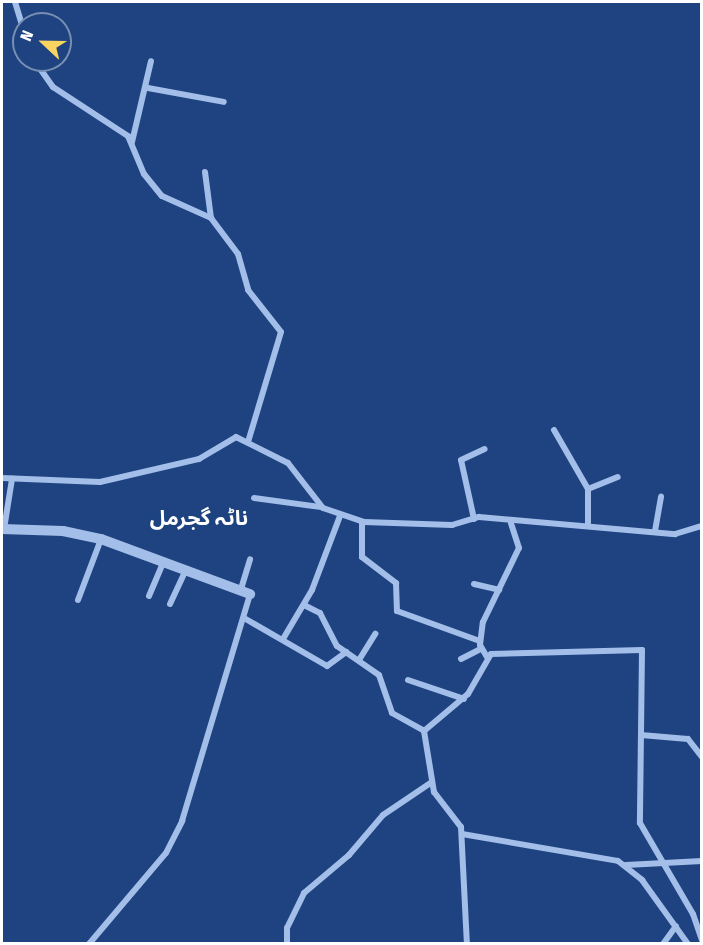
<!DOCTYPE html>
<meta charset="utf-8">
<style>
body{margin:0}
#map{position:relative;width:703px;height:945px;overflow:hidden;background:#1e4380;font-family:"Fira Sans Condensed","Noto Sans Arabic",sans-serif}
div>[style]{position:absolute}
.minor>*{height:6px;margin:-3px;padding:0 3px;transform-origin:3px;border-radius:3px;background:#a2bee9}
.tertiary>*{height:10px;margin:-5px;padding:0 5px;transform-origin:5px;border-radius:5px;background:#a2bee9}
span{translate:-50% -50%;white-space:nowrap;text-align:center;line-height:1.15;-webkit-text-stroke:4.5px #1e4380;paint-order:stroke}
.quarter-label{font-size:21px;color:#fff;font-weight:700}
.frame{position:absolute;inset:0;border:3px solid #fff;pointer-events:none}
.north{position:absolute;left:12px;top:12px;width:60px;height:60px;box-sizing:border-box;background:#1e4380;border:2px solid #788eb3;border-radius:50%;rotate:292deg;font-size:16px;font-weight:700;line-height:24px;text-align:center;color:#fff}
.north::after{content:'';display:block;margin:auto;width:21px;height:27px;background:#f8d561;clip-path:polygon(50% 0,100% 100%,50% 72%,0 100%)}
</style>
<div id="map">
<div class="minor">
<div style="left:15px;top:2px;width:31px;rotate:73deg"></div>
<div style="left:34px;top:60px;width:33px;rotate:55deg"></div>
<div style="left:53px;top:87px;width:90px;rotate:33.2deg"></div>
<div style="left:128px;top:136px;width:41px;rotate:67.2deg"></div>
<div style="left:144px;top:174px;width:28px;rotate:51deg"></div>
<div style="left:162px;top:196px;width:54px;rotate:24.2deg"></div>
<div style="left:211px;top:218px;width:45px;rotate:53.1deg"></div>
<div style="left:238px;top:254px;width:37px;rotate:74deg"></div>
<div style="left:248px;top:290px;width:53px;rotate:51.8deg"></div>
<div style="left:281px;top:332px;width:115px;rotate:106.7deg"></div>
<div style="left:148px;top:88px;width:77px;rotate:10.4deg"></div>
<div style="left:132px;top:142px;width:83px;rotate:-76.8deg"></div>
<div style="left:205px;top:172px;width:46px;rotate:82.6deg"></div>
<div style="left:554px;top:430px;width:68px;rotate:60deg"></div>
<div style="left:588px;top:489px;width:34px;rotate:90deg"></div>
<div style="left:2px;top:478px;width:98px;rotate:2.3deg"></div>
<div style="left:100px;top:482px;width:102px;rotate:-13.1deg"></div>
<div style="left:199px;top:459px;width:43px;rotate:-30.7deg"></div>
<div style="left:236px;top:437px;width:58px;rotate:26.6deg"></div>
<div style="left:288px;top:463px;width:57px;rotate:52.1deg"></div>
<div style="left:323px;top:508px;width:43px;rotate:18.9deg"></div>
<div style="left:364px;top:522px;width:88px;rotate:2deg"></div>
<div style="left:452px;top:525px;width:28px;rotate:-17deg"></div>
<div style="left:479px;top:517px;width:197px;rotate:5deg"></div>
<div style="left:675px;top:534px;width:28px;rotate:-17deg"></div>
<div style="left:588px;top:489px;width:32px;rotate:-22deg"></div>
<div style="left:254px;top:498px;width:68px;rotate:7.7deg"></div>
<div style="left:474px;top:519px;width:60px;rotate:-102.4deg"></div>
<div style="left:461px;top:460px;width:26px;rotate:-25deg"></div>
<div style="left:362px;top:522px;width:35px;rotate:90deg"></div>
<div style="left:362px;top:557px;width:43px;rotate:37.4deg"></div>
<div style="left:396px;top:583px;width:28px;rotate:88deg"></div>
<div style="left:397px;top:611px;width:88px;rotate:19.9deg"></div>
<div style="left:4px;top:529px;width:51px;rotate:-80.9deg"></div>
<div style="left:655px;top:531px;width:35px;rotate:-80deg"></div>
<div style="left:474px;top:584px;width:26px;rotate:13deg"></div>
<div style="left:241px;top:589px;width:31px;rotate:-73deg"></div>
<div style="left:149px;top:596px;width:38px;rotate:-67deg"></div>
<div style="left:78px;top:600px;width:65px;rotate:-69.3deg"></div>
<div style="left:170px;top:604px;width:38px;rotate:-65deg"></div>
<div style="left:304px;top:605px;width:18px;rotate:27deg"></div>
<div style="left:320px;top:613px;width:37px;rotate:63deg"></div>
<div style="left:337px;top:646px;width:51px;rotate:34.6deg"></div>
<div style="left:379px;top:675px;width:40px;rotate:71.1deg"></div>
<div style="left:392px;top:713px;width:37px;rotate:29deg"></div>
<div style="left:424px;top:731px;width:62px;rotate:80.7deg"></div>
<div style="left:434px;top:792px;width:44px;rotate:52.4deg"></div>
<div style="left:461px;top:827px;width:117px;rotate:87.1deg"></div>
<div style="left:244px;top:618px;width:96px;rotate:30deg"></div>
<div style="left:327px;top:666px;width:24px;rotate:-36deg"></div>
<div style="left:283px;top:639px;width:57px;rotate:-59.4deg"></div>
<div style="left:312px;top:590px;width:79px;rotate:-69.3deg"></div>
<div style="left:487px;top:657px;width:14px;rotate:-120deg"></div>
<div style="left:480px;top:645px;width:23px;rotate:-83deg"></div>
<div style="left:483px;top:622px;width:82px;rotate:-64.1deg"></div>
<div style="left:519px;top:548px;width:26px;rotate:-108deg"></div>
<div style="left:461px;top:659px;width:22px;rotate:-27deg"></div>
<div style="left:359px;top:660px;width:31px;rotate:-58deg"></div>
<div style="left:408px;top:680px;width:59px;rotate:18.7deg"></div>
<div style="left:424px;top:731px;width:57px;rotate:-40.1deg"></div>
<div style="left:468px;top:694px;width:46px;rotate:-60.1deg"></div>
<div style="left:491px;top:654px;width:151px;rotate:-1.5deg"></div>
<div style="left:642px;top:650px;width:173px;rotate:90.7deg"></div>
<div style="left:640px;top:823px;width:105px;rotate:59.8deg"></div>
<div style="left:693px;top:914px;width:28px;rotate:71deg"></div>
<div style="left:641px;top:735px;width:47px;rotate:4.9deg"></div>
<div style="left:688px;top:739px;width:23px;rotate:52deg"></div>
<div style="left:462px;top:834px;width:158px;rotate:9.8deg"></div>
<div style="left:618px;top:861px;width:31px;rotate:38deg"></div>
<div style="left:642px;top:880px;width:79px;rotate:54.3deg"></div>
<div style="left:626px;top:865px;width:76px;rotate:-3deg"></div>
<div style="left:89px;top:944px;width:119px;rotate:-49.8deg"></div>
<div style="left:166px;top:853px;width:36px;rotate:-63deg"></div>
<div style="left:182px;top:821px;width:237px;rotate:-73.3deg"></div>
<div style="left:287px;top:944px;width:16px;rotate:-90deg"></div>
<div style="left:287px;top:928px;width:39px;rotate:-64deg"></div>
<div style="left:304px;top:893px;width:59px;rotate:-40.2deg"></div>
<div style="left:349px;top:855px;width:52px;rotate:-49.6deg"></div>
<div style="left:383px;top:815px;width:59px;rotate:-34deg"></div>
<div style="left:663px;top:944px;width:22px;rotate:-54deg"></div>
</div>
<div class="tertiary">
<div style="left:2px;top:529px;width:61px;rotate:1.9deg"></div>
<div style="left:63px;top:531px;width:39px;rotate:12deg"></div>
<div style="left:101px;top:539px;width:159px;rotate:20.3deg"></div>
</div>
<div class="quarter-label">
<span style="left:199px;top:518px">ناٹہ گجرمل</span>
</div>
<div class="frame"></div>
<div class="north">N</div>
</div>
